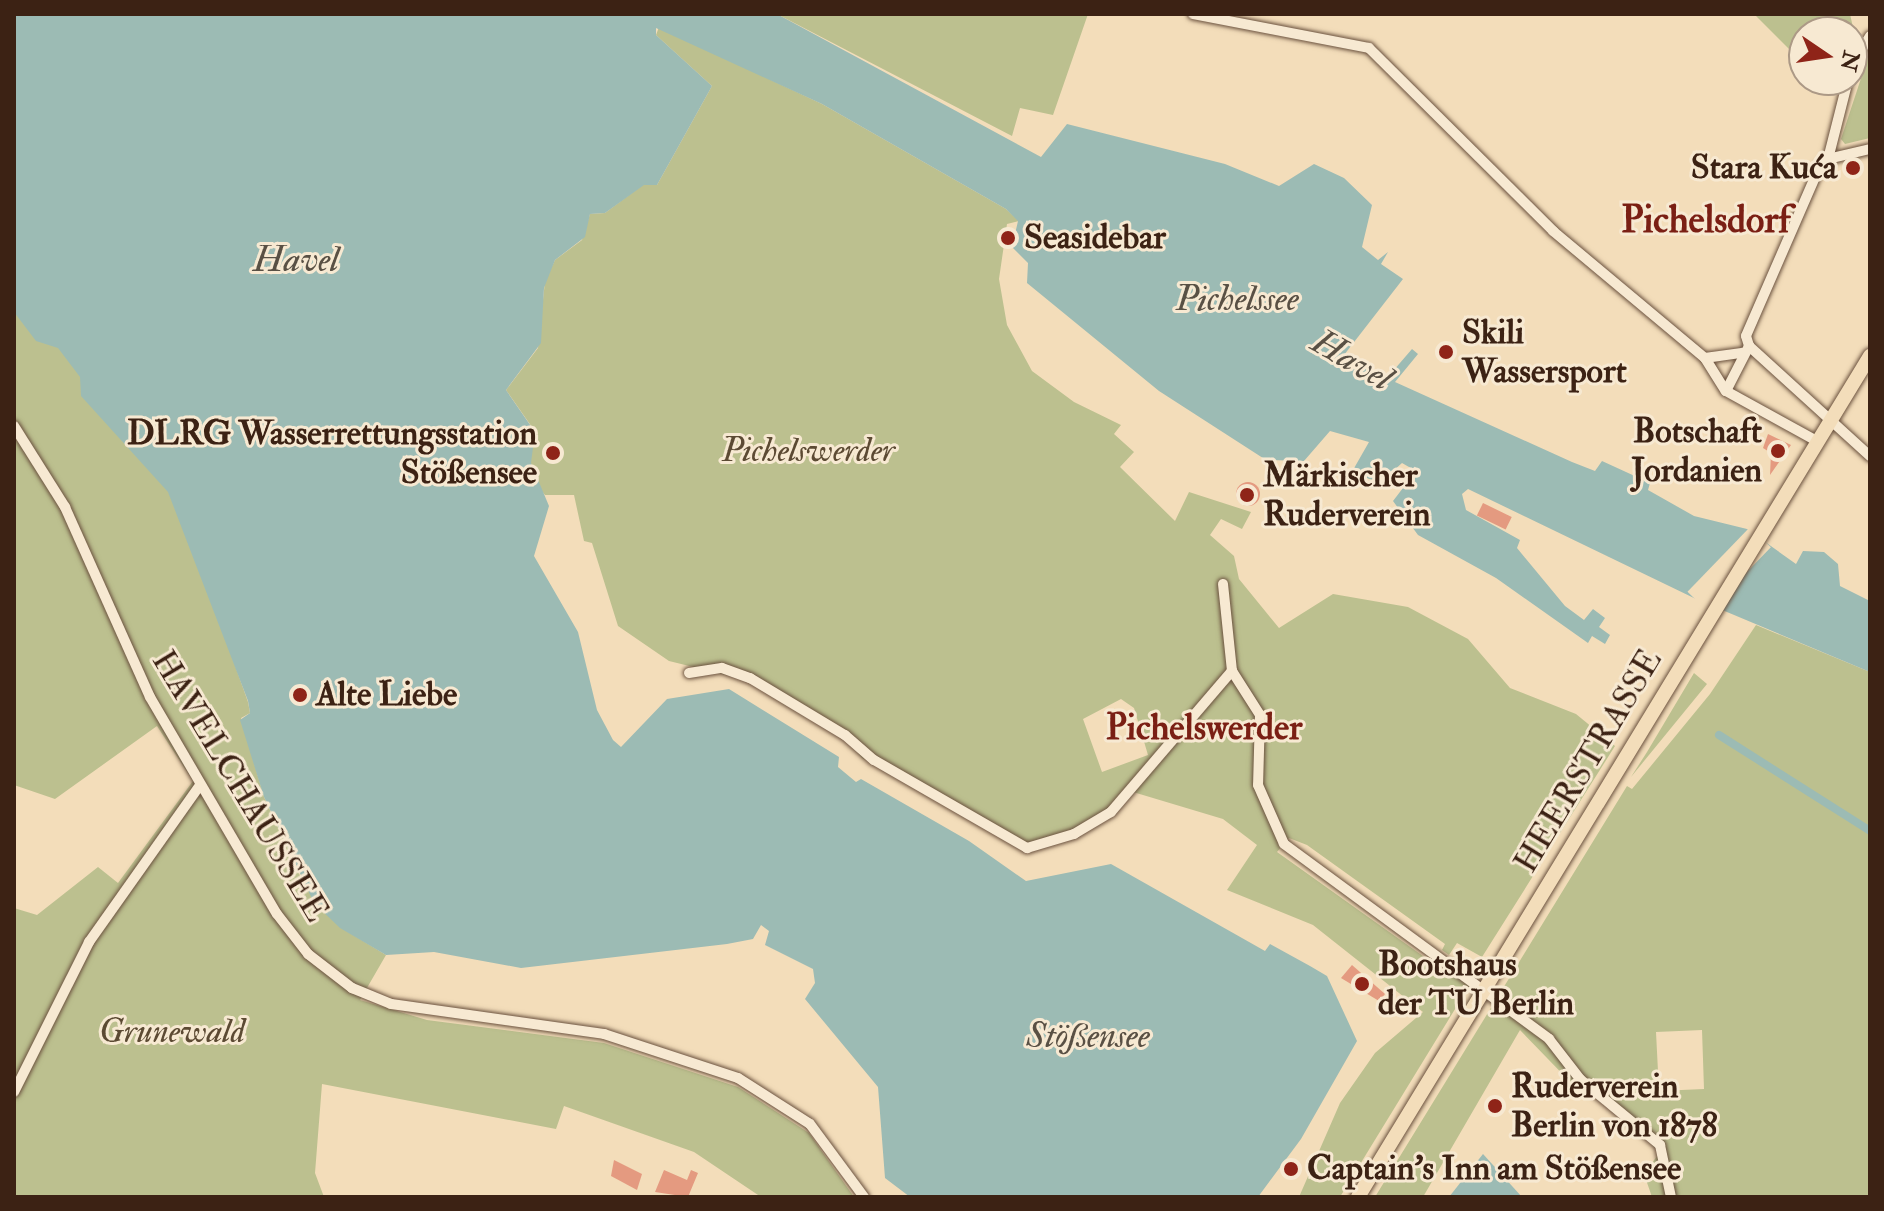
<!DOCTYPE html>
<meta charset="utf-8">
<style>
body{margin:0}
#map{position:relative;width:1884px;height:1211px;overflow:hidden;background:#f3ddba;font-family:"IM FELL Double Pica",serif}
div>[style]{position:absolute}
.green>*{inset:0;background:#bcc08f}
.water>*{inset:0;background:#9cbbb4}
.pier>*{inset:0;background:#f3ddba;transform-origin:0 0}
.canal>*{height:8px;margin:-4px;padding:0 4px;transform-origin:4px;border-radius:4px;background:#9cbbb4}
.building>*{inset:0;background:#e49a80;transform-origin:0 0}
.round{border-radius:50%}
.roads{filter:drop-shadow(0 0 2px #6a513e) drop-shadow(0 0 2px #6a513e)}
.minor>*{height:10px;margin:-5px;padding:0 5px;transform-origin:5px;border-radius:5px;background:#f7e9d2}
.major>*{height:14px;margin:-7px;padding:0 7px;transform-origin:7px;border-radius:7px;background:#f3ddba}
.dots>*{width:22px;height:22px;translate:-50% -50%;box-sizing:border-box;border:4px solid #f7e9d2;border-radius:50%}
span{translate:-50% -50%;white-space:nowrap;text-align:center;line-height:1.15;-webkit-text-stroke:6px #f7e9d2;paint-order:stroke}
.poi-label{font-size:34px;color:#3c2214;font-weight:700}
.right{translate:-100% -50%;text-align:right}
.left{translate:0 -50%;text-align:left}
.park-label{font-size:34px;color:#5c4a33;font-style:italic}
.street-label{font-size:34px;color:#3c2214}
.water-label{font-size:36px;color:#595044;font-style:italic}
.neighbourhood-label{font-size:36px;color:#7a1f14;font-weight:700}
.quarter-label{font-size:38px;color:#7a1f14;font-weight:700}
.frame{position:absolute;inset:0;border:16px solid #3c2214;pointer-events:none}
.north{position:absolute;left:1788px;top:16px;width:80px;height:80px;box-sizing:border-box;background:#f7e9d2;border:2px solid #ac9986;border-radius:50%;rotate:103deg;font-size:22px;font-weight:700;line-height:32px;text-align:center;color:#3c2214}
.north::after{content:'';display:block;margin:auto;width:28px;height:36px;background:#8f2418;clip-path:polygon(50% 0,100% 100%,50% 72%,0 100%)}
</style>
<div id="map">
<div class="green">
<div style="clip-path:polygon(777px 14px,1088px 14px,1053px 115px,1020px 108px,1012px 136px)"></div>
<div style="clip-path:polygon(1754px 14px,1850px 14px,1856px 41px,1852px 47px,1852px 32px,1804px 32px,1804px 64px)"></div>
<div style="clip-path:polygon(evenodd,659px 27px,822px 104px,1006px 209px,1019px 221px,1007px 224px,999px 279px,1007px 325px,1032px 371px,1074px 402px,1121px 425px,1114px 434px,1134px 452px,1120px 467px,1175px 521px,1189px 492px,1251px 512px,1242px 529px,1221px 519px,1210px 535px,1234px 556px,1239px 579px,1279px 628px,1333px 594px,1408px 607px,1468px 639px,1510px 688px,1576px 714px,1615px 746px,1482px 957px,1457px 943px,1449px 955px,1442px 950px,1445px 944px,1307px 845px,1289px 838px,1277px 852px,1444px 971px,1448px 967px,1471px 983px,1340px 1197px,1299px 1197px,1340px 1103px,1375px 1053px,1423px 1012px,1313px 925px,1227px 890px,1257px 845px,1223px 819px,1133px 792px,1110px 818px,1023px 851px,862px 758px,844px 738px,750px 681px,669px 661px,618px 626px,592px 543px,584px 541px,574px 495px,545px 495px,537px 485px,530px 460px,534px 430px,506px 390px,538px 348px,545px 281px,555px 260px,582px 240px,590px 214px,605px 213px,644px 184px,657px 185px,712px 86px,656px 35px,659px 27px,1121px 699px,1134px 708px,1148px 755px,1102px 772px,1083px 719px,1121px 699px)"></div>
<div style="clip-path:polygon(1870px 51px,1870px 138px,1845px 144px,1841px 139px)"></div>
<div style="clip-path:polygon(14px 263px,220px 544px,210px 595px,248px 702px,250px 713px,241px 718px,264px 797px,302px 880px,340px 927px,386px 955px,360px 1000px,427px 1020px,604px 1043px,738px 1087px,809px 1133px,854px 1197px,761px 1197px,694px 1152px,564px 1106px,556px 1129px,322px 1084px,315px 1173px,324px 1197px,14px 1197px,14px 908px,37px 915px,98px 867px,118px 883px,193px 781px,157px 726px,55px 799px,14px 785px)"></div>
<div style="clip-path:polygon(evenodd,1756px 625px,1870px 672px,1870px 1197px,1652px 1197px,1644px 1174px,1660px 1152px,1580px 1080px,1578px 1090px,1520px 1030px,1423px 1197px,1375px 1197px,1627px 786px,1632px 789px,1710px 694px,1756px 625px,1702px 1030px,1704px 1089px,1659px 1091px,1656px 1032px,1702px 1030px)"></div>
<div style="clip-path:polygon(1694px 673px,1707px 684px,1631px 777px,1647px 752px)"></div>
</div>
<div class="water">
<div style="clip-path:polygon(14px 14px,777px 14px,1041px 157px,1067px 124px,1225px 164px,1279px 186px,1314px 164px,1344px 178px,1372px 205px,1362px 247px,1378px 260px,1388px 252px,1381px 264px,1403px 279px,1344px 355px,1387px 378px,1412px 349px,1418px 354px,1395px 382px,1572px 462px,1595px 471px,1602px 461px,1650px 483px,1648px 490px,1694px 516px,1747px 529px,1796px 564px,1803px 551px,1824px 552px,1838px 564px,1840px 586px,1870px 601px,1870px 672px,1696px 599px,1468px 489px,1462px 494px,1466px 510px,1520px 540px,1517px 548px,1565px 606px,1584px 620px,1593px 609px,1605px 618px,1599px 627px,1610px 635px,1605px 644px,1592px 636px,1588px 643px,1496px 578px,1418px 535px,1393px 501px,1416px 471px,1402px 463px,1382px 481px,1369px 479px,1353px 470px,1369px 442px,1330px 431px,1304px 461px,1266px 460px,1159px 391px,1027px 283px,1028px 263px,1012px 247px,1018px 221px,1006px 209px,822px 104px,656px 28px,656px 35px,712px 86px,657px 185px,644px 185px,605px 213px,590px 214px,585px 237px,555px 260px,544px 288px,541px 343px,506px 390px,535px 432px,531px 463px,549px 506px,534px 556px,578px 632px,597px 710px,613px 740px,621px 747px,667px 699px,729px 689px,839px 757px,838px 767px,856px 782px,861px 779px,969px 841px,1026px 881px,1111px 864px,1265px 951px,1270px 944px,1310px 966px,1327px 976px,1357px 1041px,1301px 1139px,1258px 1197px,910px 1197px,885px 1178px,878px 1087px,805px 999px,815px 983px,813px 969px,765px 945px,769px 931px,761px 925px,753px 939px,727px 944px,521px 968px,434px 952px,386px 955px,340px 928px,314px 903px,264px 797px,240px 720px,250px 713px,248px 701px,168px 492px,81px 396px,80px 377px,58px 348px,36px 341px,14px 312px)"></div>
<div style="clip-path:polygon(1483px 1154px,1522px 1197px,1449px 1197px)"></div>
</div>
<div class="pier">
<div style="left:1750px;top:527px;width:29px;height:90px;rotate:44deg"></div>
</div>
<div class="canal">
<div style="left:1719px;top:735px;width:179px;rotate:32.4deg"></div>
</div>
<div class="building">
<div style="clip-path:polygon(1768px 434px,1791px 445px,1770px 475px,1771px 453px,1763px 448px)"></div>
<div class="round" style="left:1236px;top:482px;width:24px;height:24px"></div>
<div style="left:1483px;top:503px;width:32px;height:14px;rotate:26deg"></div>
<div style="clip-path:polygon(1352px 965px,1385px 994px,1379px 1001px,1341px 978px)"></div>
<div style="clip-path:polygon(614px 1160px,642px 1174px,637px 1190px,611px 1176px)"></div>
<div style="clip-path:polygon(664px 1170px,687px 1180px,691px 1170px,698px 1173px,688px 1197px,655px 1192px)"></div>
</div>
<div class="roads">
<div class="minor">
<div style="left:1193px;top:14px;width:179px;rotate:10.9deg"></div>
<div style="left:1369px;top:48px;width:260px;rotate:44.8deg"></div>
<div style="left:1553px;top:231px;width:198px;rotate:39.9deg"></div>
<div style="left:1705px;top:358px;width:39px;rotate:58deg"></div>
<div style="left:1726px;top:391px;width:104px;rotate:28.8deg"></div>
<div style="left:1852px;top:65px;width:34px;rotate:-58deg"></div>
<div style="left:1870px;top:149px;width:43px;rotate:166.6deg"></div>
<div style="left:1828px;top:159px;width:13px;rotate:135deg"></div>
<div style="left:1819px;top:168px;width:183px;rotate:113.5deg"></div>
<div style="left:1746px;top:336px;width:10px;rotate:73deg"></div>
<div style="left:1749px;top:346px;width:164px;rotate:42.3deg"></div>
<div style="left:1828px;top:159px;width:81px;rotate:-75.8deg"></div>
<div style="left:1705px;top:358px;width:37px;rotate:-8deg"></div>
<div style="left:1726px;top:391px;width:51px;rotate:-62.9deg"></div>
<div style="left:14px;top:426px;width:96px;rotate:57.8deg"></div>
<div style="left:65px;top:507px;width:208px;rotate:65.9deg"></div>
<div style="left:150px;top:697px;width:251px;rotate:59.7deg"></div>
<div style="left:277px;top:914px;width:51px;rotate:52.2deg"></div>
<div style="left:308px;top:954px;width:56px;rotate:37.7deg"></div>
<div style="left:352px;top:988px;width:42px;rotate:22.3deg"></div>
<div style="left:391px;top:1004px;width:215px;rotate:8deg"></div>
<div style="left:604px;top:1034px;width:141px;rotate:18.2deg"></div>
<div style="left:738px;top:1078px;width:85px;rotate:32.6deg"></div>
<div style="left:810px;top:1124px;width:91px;rotate:53.5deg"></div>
<div style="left:1223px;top:584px;width:87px;rotate:84.1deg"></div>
<div style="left:1232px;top:671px;width:52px;rotate:57.5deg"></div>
<div style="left:1260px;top:715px;width:70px;rotate:91.6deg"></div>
<div style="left:1258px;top:785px;width:64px;rotate:66.2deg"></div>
<div style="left:1284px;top:844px;width:329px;rotate:36.3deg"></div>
<div style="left:1549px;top:1039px;width:51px;rotate:52.2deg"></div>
<div style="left:1580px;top:1079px;width:104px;rotate:39.5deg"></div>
<div style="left:1660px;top:1145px;width:53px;rotate:78.1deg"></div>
<div style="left:689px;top:673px;width:33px;rotate:-9deg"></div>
<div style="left:722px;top:668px;width:30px;rotate:20deg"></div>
<div style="left:750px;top:678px;width:111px;rotate:31deg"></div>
<div style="left:845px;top:735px;width:38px;rotate:41deg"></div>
<div style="left:874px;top:760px;width:177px;rotate:29.9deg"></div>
<div style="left:1027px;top:848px;width:49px;rotate:-16.6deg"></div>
<div style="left:1074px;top:834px;width:43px;rotate:-30.7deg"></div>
<div style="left:1111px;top:812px;width:186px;rotate:-49.4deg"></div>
<div style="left:14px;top:1092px;width:168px;rotate:-63.4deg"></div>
<div style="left:89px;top:942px;width:192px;rotate:-54.7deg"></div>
</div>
<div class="major">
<div style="left:1358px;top:1197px;width:985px;rotate:-58.67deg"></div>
</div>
</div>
<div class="dots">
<div style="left:1853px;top:168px;background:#8f2418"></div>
<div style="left:1008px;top:238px;background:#8f2418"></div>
<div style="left:1446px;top:352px;background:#8f2418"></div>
<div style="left:1778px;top:451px;background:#8f2418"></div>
<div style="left:553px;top:453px;background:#8f2418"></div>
<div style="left:1247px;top:495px;background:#8f2418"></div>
<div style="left:300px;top:695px;background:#8f2418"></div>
<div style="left:1362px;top:984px;background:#8f2418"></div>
<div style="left:1495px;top:1106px;background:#8f2418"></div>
<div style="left:1291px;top:1169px;background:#8f2418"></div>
</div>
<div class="poi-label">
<span class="right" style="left:1837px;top:168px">Stara Kuća</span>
<span class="left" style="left:1024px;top:238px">Seasidebar</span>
<span class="left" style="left:1462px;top:352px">Skili<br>Wassersport</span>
<span class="right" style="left:1762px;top:451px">Botschaft<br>Jordanien</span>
<span class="right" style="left:537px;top:453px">DLRG Wasserrettungsstation<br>Stößensee</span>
<span class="left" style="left:1263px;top:495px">Märkischer<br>Ruderverein</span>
<span class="left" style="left:316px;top:695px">Alte Liebe</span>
<span class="left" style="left:1378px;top:984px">Bootshaus<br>der TU Berlin</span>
<span class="left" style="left:1511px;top:1106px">Ruderverein<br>Berlin von 1878</span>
<span class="left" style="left:1307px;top:1169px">Captain's Inn am Stößensee</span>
</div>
<div class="park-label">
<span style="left:808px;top:451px">Pichelswerder</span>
<span style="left:172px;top:1032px">Grunewald</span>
</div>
<div class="street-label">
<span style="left:1588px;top:761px;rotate:-59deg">HEERSTRASSE</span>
<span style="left:240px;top:786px;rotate:59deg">HAVELCHAUSSEE</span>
</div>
<div class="water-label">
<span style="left:296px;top:260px">Havel</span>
<span style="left:1237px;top:299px">Pichelssee</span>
<span style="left:1352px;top:360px;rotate:30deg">Havel</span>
<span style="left:1088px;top:1036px">Stößensee</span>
</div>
<div class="neighbourhood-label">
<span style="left:1204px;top:728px">Pichelswerder</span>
</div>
<div class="quarter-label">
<span style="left:1706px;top:221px">Pichelsdorf</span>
</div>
<div class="frame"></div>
<div class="north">N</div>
</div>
